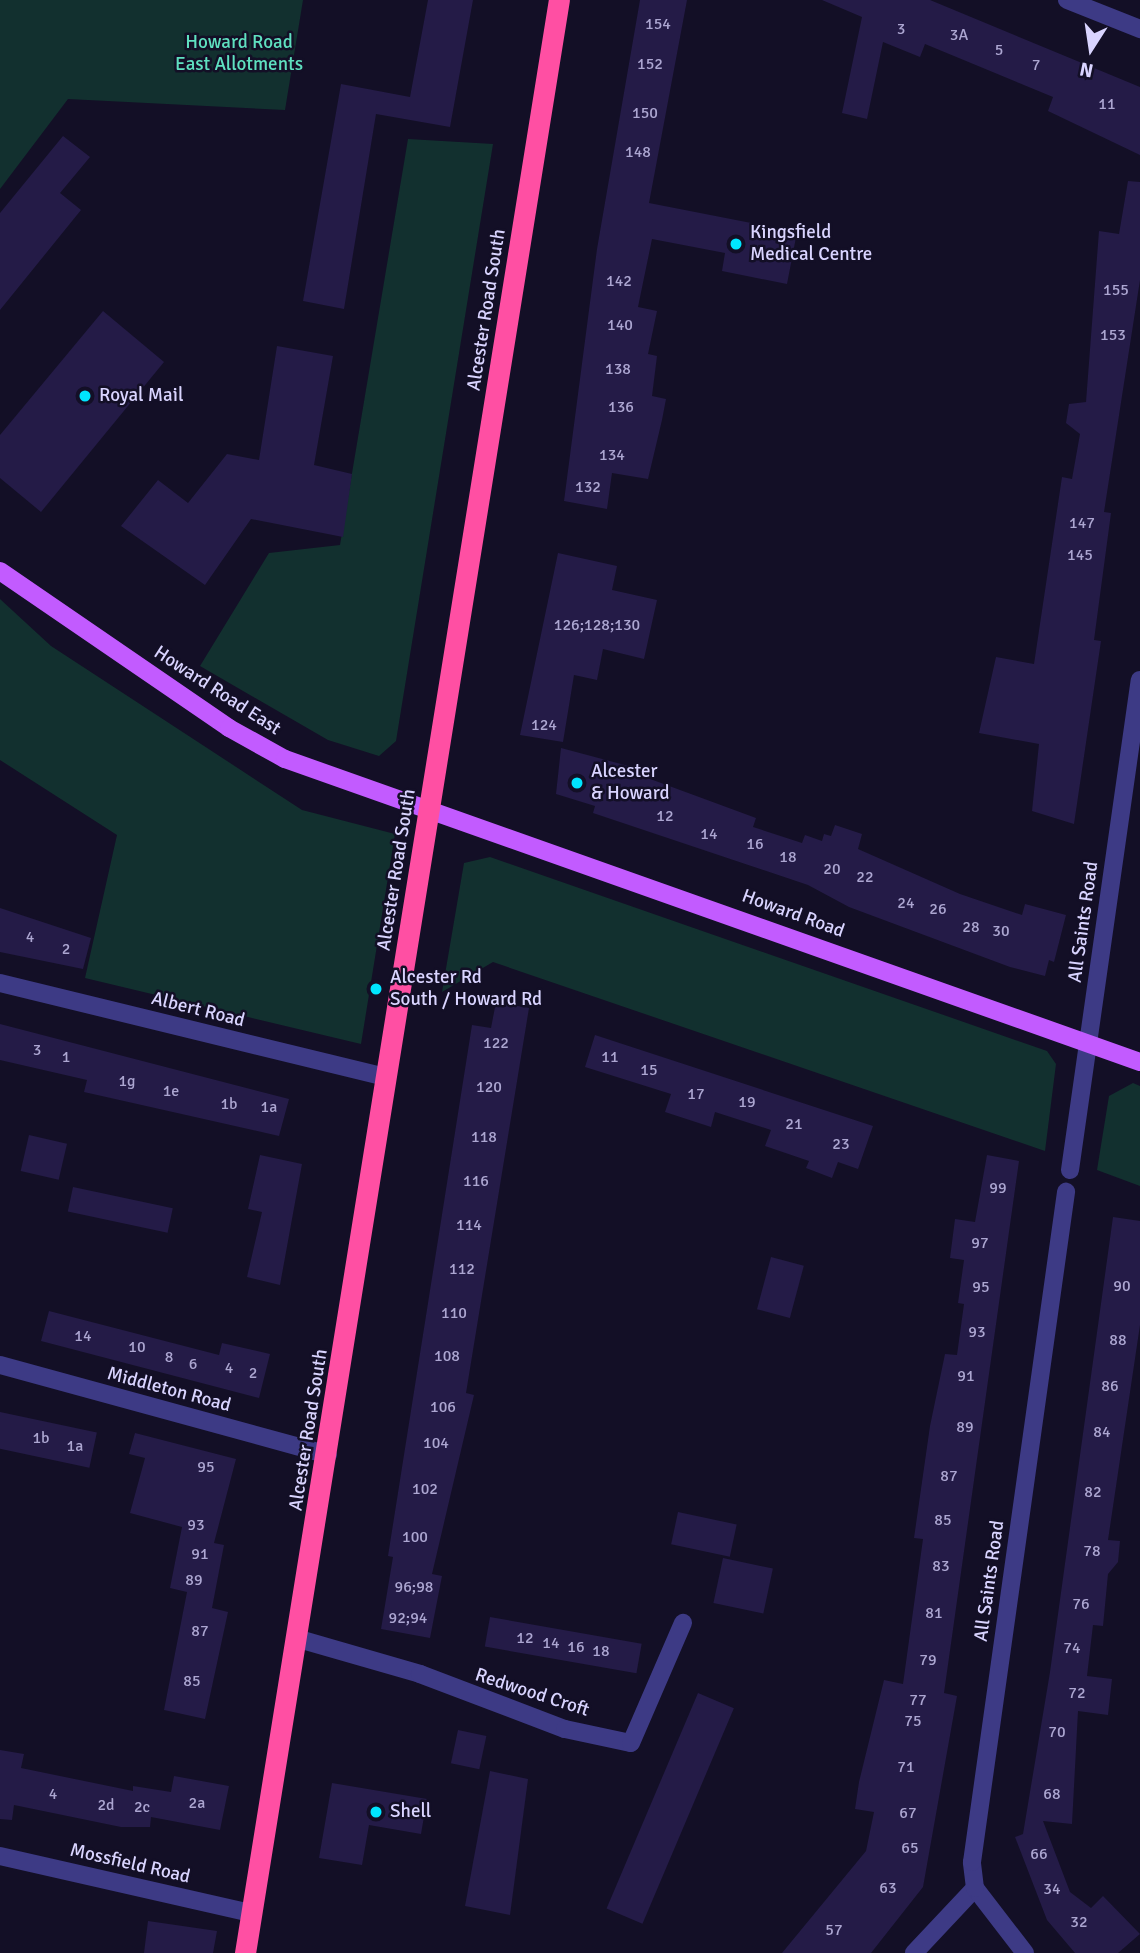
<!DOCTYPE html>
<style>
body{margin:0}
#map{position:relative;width:1140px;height:1953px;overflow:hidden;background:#130f26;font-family:Signika,sans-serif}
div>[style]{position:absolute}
.green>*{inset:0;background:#12302f}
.building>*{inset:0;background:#241b47;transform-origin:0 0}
.minor>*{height:18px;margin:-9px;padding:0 9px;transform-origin:9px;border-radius:9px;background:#3d3a85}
.major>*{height:18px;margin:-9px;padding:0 9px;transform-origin:9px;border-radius:9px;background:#c25bff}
.highway>*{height:21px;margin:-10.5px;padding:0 10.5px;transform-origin:10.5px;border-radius:10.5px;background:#ff4fa3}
.dots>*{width:19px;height:19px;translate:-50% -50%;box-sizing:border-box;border:4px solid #130f26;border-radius:50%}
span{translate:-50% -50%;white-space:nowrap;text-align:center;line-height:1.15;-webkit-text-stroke:5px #130f26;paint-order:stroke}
.number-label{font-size:16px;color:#aca6d1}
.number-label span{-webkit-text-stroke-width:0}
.park-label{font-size:19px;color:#5fe0c0}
.poi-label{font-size:19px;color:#d9d4ff}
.left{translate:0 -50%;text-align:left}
.street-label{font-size:19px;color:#d9d4ff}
.north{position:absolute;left:1056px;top:14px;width:70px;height:70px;-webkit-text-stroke:5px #130f26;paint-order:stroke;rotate:192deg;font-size:19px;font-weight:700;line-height:28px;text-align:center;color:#d9d4ff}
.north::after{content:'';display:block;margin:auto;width:24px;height:32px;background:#d9d4ff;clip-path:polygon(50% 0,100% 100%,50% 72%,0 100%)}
</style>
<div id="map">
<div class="green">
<div style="clip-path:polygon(0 0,303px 0,285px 110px,68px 99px,0 189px)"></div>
<div style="clip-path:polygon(408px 139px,493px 144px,396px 741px,379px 756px,328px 740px,200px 666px,269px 553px,340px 545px)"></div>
<div style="clip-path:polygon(0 599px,51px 646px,302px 810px,395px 834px,361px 1044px,85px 978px,117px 835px,0 760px)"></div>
<div style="clip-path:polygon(490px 857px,1047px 1051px,1056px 1064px,1045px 1151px,493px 962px,442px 992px,464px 863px)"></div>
<div style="clip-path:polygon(1133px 1083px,1140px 1086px,1140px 1186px,1097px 1170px,1109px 1096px)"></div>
</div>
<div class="building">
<div style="clip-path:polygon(428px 0,473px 0,450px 127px,376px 114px,344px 309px,303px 301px,341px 84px,410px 97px)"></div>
<div style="clip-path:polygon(640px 0,687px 0,649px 203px,797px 232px,787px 284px,722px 271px,725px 253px,652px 239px,638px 307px,657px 311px,648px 354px,657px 356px,652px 396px,666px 399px,662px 420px,648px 479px,612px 473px,607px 509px,564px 501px,597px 249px)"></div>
<div style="clip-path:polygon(822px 0,930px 0,1140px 87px,1140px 155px,1048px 111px,1053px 97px,925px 44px,920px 57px,883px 42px,867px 119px,842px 113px,862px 17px)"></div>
<div style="clip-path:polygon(63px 136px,90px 157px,60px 193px,81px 210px,0 310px,0 213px)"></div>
<div style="clip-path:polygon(1128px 181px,1140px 182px,1140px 280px,1104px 512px,1111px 513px,1094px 640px,1101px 641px,1074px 824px,1032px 811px,1039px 744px,979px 733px,996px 657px,1034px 664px,1062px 477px,1072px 479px,1080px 434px,1066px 423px,1069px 404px,1086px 402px,1099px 231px,1119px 234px)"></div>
<div style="clip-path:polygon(103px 311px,164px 362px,41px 512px,0 478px,0 435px)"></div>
<div style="clip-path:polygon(277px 346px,333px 356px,314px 465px,352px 474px,343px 537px,251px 519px,205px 585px,121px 526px,158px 480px,188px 503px,227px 454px,259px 460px)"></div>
<div style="clip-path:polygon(558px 553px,617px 566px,612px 590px,657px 600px,644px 659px,603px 649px,597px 680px,574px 675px,563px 742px,520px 735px)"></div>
<div style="clip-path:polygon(561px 748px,636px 768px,634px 773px,756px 818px,753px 827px,802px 843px,805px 835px,822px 841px,824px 834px,831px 836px,835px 825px,862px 834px,858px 849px,960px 894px,1022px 915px,1025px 904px,1066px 915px,1054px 962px,1049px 960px,1045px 976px,1010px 967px,849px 907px,808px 885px,593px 813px,595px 806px,556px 794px)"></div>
<div style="clip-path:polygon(0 908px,91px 938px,83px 969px,0 952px)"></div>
<div style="clip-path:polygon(496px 1002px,529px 1008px,466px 1393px,474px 1395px,432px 1574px,442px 1576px,430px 1638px,381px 1629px,393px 1557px,388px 1556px,472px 1025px,491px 1028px)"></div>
<div style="clip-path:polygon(0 1024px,289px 1099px,279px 1136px,84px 1092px,87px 1080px,0 1060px)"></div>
<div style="clip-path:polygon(595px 1035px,873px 1126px,858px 1169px,838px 1162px,832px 1178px,806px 1168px,809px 1161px,765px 1146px,771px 1130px,715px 1112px,711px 1127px,665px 1112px,671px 1094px,585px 1067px)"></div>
<div style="left:29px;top:1135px;width:39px;height:37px;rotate:13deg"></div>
<div style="clip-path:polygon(260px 1155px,302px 1164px,280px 1285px,247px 1277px,262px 1212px,248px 1209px)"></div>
<div style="clip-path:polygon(987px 1155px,1019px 1161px,944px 1693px,957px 1696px,923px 1887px,871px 1953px,782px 1953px,866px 1851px,874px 1812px,855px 1809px,859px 1782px,884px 1680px,903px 1684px,923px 1539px,914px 1538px,930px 1426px,945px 1354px,957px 1355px,964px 1304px,958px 1303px,964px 1260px,950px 1258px,955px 1219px,975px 1222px)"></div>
<div style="left:73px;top:1187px;width:102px;height:25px;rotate:12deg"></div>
<div style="clip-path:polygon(1113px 1217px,1140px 1221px,1140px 1325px,1108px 1540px,1120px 1541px,1118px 1562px,1108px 1574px,1103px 1626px,1093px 1625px,1087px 1676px,1112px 1679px,1108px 1715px,1078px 1711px,1072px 1824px,1043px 1821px,1070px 1892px,1091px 1908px,1103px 1896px,1140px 1934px,1118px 1953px,1075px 1953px,1047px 1920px,1015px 1837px,1023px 1834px,1050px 1672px)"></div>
<div style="left:771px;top:1257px;width:34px;height:54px;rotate:15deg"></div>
<div style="clip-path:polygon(49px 1311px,219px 1355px,222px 1343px,270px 1354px,259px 1398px,41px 1341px)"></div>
<div style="left:0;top:1412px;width:99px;height:36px;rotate:12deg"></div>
<div style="clip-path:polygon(135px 1433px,236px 1459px,214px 1543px,224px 1545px,212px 1608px,228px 1612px,205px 1719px,164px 1710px,187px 1592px,170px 1588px,182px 1527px,130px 1513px,145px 1458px,129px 1454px)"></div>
<div style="left:678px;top:1512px;width:60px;height:33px;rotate:12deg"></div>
<div style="left:723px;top:1558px;width:51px;height:46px;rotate:12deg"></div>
<div style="left:490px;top:1617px;width:154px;height:30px;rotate:10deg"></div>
<div style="left:698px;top:1693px;width:39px;height:234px;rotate:23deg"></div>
<div style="left:458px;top:1730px;width:29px;height:34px;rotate:12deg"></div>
<div style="clip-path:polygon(0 1750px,24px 1754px,21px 1768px,133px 1791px,133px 1786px,171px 1792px,174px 1776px,229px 1786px,220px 1830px,151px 1817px,150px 1827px,121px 1827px,14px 1805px,12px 1820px,0 1819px)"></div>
<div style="clip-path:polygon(490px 1771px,528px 1779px,510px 1915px,465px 1906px)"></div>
<div style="clip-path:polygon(332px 1783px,427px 1799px,421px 1834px,369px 1825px,362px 1865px,319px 1858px)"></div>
<div style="clip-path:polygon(148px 1921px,217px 1931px,213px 1953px,144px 1953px)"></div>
</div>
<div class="minor">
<div style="left:1067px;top:0;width:79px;rotate:21.7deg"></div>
<div style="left:0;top:983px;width:398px;rotate:13.7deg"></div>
<div style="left:1070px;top:1170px;width:495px;rotate:-81.9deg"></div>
<div style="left:0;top:1365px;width:340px;rotate:15.3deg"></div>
<div style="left:299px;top:1639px;width:126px;rotate:16.1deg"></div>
<div style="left:420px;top:1674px;width:155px;rotate:20.8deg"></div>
<div style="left:565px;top:1729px;width:67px;rotate:12deg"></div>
<div style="left:631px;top:1743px;width:131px;rotate:-66.6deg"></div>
<div style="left:0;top:1856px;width:257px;rotate:12.8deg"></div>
<div style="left:914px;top:1953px;width:89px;rotate:-46.8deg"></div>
<div style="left:1025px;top:1953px;width:82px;rotate:-127.6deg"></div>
<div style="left:975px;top:1888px;width:26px;rotate:-97deg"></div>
<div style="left:972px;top:1862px;width:677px;rotate:-82.01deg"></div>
</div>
<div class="major">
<div style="left:0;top:571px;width:278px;rotate:34.4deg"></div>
<div style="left:229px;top:728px;width:64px;rotate:29deg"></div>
<div style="left:285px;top:759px;width:907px;rotate:19.51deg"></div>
</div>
<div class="highway">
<div style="left:245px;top:1953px;width:1978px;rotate:-80.87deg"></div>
</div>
<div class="dots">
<div style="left:736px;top:244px;background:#00e5ff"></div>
<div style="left:85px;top:396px;background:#00e5ff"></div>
<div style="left:577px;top:783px;background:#00e5ff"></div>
<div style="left:376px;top:989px;background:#00e5ff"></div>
<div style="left:376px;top:1812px;background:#00e5ff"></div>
</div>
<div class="number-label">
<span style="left:658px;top:24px">154</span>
<span style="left:901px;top:29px">3</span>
<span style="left:959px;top:35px">3A</span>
<span style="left:999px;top:50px">5</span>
<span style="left:650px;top:64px">152</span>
<span style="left:1036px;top:65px">7</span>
<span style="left:1107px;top:104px">11</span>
<span style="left:645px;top:113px">150</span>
<span style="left:638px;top:152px">148</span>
<span style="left:619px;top:281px">142</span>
<span style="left:1116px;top:290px">155</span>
<span style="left:620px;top:325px">140</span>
<span style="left:1113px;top:335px">153</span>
<span style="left:618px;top:369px">138</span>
<span style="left:621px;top:407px">136</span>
<span style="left:612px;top:455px">134</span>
<span style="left:588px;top:487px">132</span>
<span style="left:1082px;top:523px">147</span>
<span style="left:1080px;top:555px">145</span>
<span style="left:597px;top:625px">126;128;130</span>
<span style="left:544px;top:725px">124</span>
<span style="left:665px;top:816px">12</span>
<span style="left:709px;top:834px">14</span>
<span style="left:755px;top:844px">16</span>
<span style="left:788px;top:857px">18</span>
<span style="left:832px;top:869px">20</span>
<span style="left:865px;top:877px">22</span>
<span style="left:906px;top:903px">24</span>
<span style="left:938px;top:909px">26</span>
<span style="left:971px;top:927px">28</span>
<span style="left:1001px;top:931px">30</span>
<span style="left:30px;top:937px">4</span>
<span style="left:66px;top:949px">2</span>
<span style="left:496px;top:1043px">122</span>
<span style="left:37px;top:1050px">3</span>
<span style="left:66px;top:1057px">1</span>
<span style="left:610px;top:1057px">11</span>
<span style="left:649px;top:1070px">15</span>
<span style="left:127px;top:1081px">1g</span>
<span style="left:489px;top:1087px">120</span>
<span style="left:171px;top:1091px">1e</span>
<span style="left:696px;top:1094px">17</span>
<span style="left:747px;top:1102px">19</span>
<span style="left:229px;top:1104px">1b</span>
<span style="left:269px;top:1107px">1a</span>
<span style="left:794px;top:1124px">21</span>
<span style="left:484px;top:1137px">118</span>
<span style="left:841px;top:1144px">23</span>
<span style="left:476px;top:1181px">116</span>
<span style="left:998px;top:1188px">99</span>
<span style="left:469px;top:1225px">114</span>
<span style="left:980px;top:1243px">97</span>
<span style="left:462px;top:1269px">112</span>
<span style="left:1122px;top:1286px">90</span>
<span style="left:981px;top:1287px">95</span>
<span style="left:454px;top:1313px">110</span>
<span style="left:977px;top:1332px">93</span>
<span style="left:83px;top:1336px">14</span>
<span style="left:1118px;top:1340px">88</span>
<span style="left:137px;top:1347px">10</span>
<span style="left:447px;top:1356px">108</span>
<span style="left:169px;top:1357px">8</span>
<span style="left:193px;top:1364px">6</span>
<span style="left:229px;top:1368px">4</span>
<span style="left:253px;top:1373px">2</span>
<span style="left:966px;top:1376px">91</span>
<span style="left:1110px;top:1386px">86</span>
<span style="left:443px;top:1407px">106</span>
<span style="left:965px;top:1427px">89</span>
<span style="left:1102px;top:1432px">84</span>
<span style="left:41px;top:1438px">1b</span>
<span style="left:436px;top:1443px">104</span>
<span style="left:75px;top:1446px">1a</span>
<span style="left:206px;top:1467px">95</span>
<span style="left:949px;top:1476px">87</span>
<span style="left:425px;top:1489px">102</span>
<span style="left:1093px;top:1492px">82</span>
<span style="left:943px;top:1520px">85</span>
<span style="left:196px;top:1525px">93</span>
<span style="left:415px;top:1537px">100</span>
<span style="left:1092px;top:1551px">78</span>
<span style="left:200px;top:1554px">91</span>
<span style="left:941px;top:1566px">83</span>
<span style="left:194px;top:1580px">89</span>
<span style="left:414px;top:1587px">96;98</span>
<span style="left:1081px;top:1604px">76</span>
<span style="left:934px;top:1613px">81</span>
<span style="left:408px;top:1618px">92;94</span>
<span style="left:200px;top:1631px">87</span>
<span style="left:525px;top:1638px">12</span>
<span style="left:551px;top:1643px">14</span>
<span style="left:576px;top:1647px">16</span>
<span style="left:1072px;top:1648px">74</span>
<span style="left:601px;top:1651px">18</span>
<span style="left:928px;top:1660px">79</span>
<span style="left:192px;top:1681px">85</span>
<span style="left:1077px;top:1693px">72</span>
<span style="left:918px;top:1700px">77</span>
<span style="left:913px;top:1721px">75</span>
<span style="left:1057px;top:1732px">70</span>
<span style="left:906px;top:1767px">71</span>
<span style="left:53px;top:1794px">4</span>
<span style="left:1052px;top:1794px">68</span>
<span style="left:197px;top:1803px">2a</span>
<span style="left:106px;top:1805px">2d</span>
<span style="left:142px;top:1807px">2c</span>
<span style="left:908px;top:1813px">67</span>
<span style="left:910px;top:1848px">65</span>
<span style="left:1039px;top:1854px">66</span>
<span style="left:888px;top:1888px">63</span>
<span style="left:1052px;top:1889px">34</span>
<span style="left:1079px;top:1922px">32</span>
<span style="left:834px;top:1930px">57</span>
</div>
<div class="park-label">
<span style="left:239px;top:54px">Howard Road<br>East Allotments</span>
</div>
<div class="poi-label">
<span class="left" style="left:750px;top:244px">Kingsfield<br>Medical Centre</span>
<span class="left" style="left:99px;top:396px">Royal Mail</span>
<span class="left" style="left:591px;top:783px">Alcester<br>&amp; Howard</span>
<span class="left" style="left:390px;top:989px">Alcester Rd<br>South / Howard Rd</span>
<span class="left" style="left:390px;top:1812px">Shell</span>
</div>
<div class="street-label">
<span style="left:487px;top:310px;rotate:-81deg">Alcester Road South</span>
<span style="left:217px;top:691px;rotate:33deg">Howard Road East</span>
<span style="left:397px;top:870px;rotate:-81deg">Alcester Road South</span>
<span style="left:793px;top:914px;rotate:20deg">Howard Road</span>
<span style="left:1084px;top:922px;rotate:-82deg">All Saints Road</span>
<span style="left:198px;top:1010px;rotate:14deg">Albert Road</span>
<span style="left:169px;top:1390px;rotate:15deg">Middleton Road</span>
<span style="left:309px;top:1430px;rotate:-81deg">Alcester Road South</span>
<span style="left:990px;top:1581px;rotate:-82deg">All Saints Road</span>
<span style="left:532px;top:1693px;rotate:18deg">Redwood Croft</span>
<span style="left:130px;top:1864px;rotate:13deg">Mossfield Road</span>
</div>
<div class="north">N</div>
</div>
